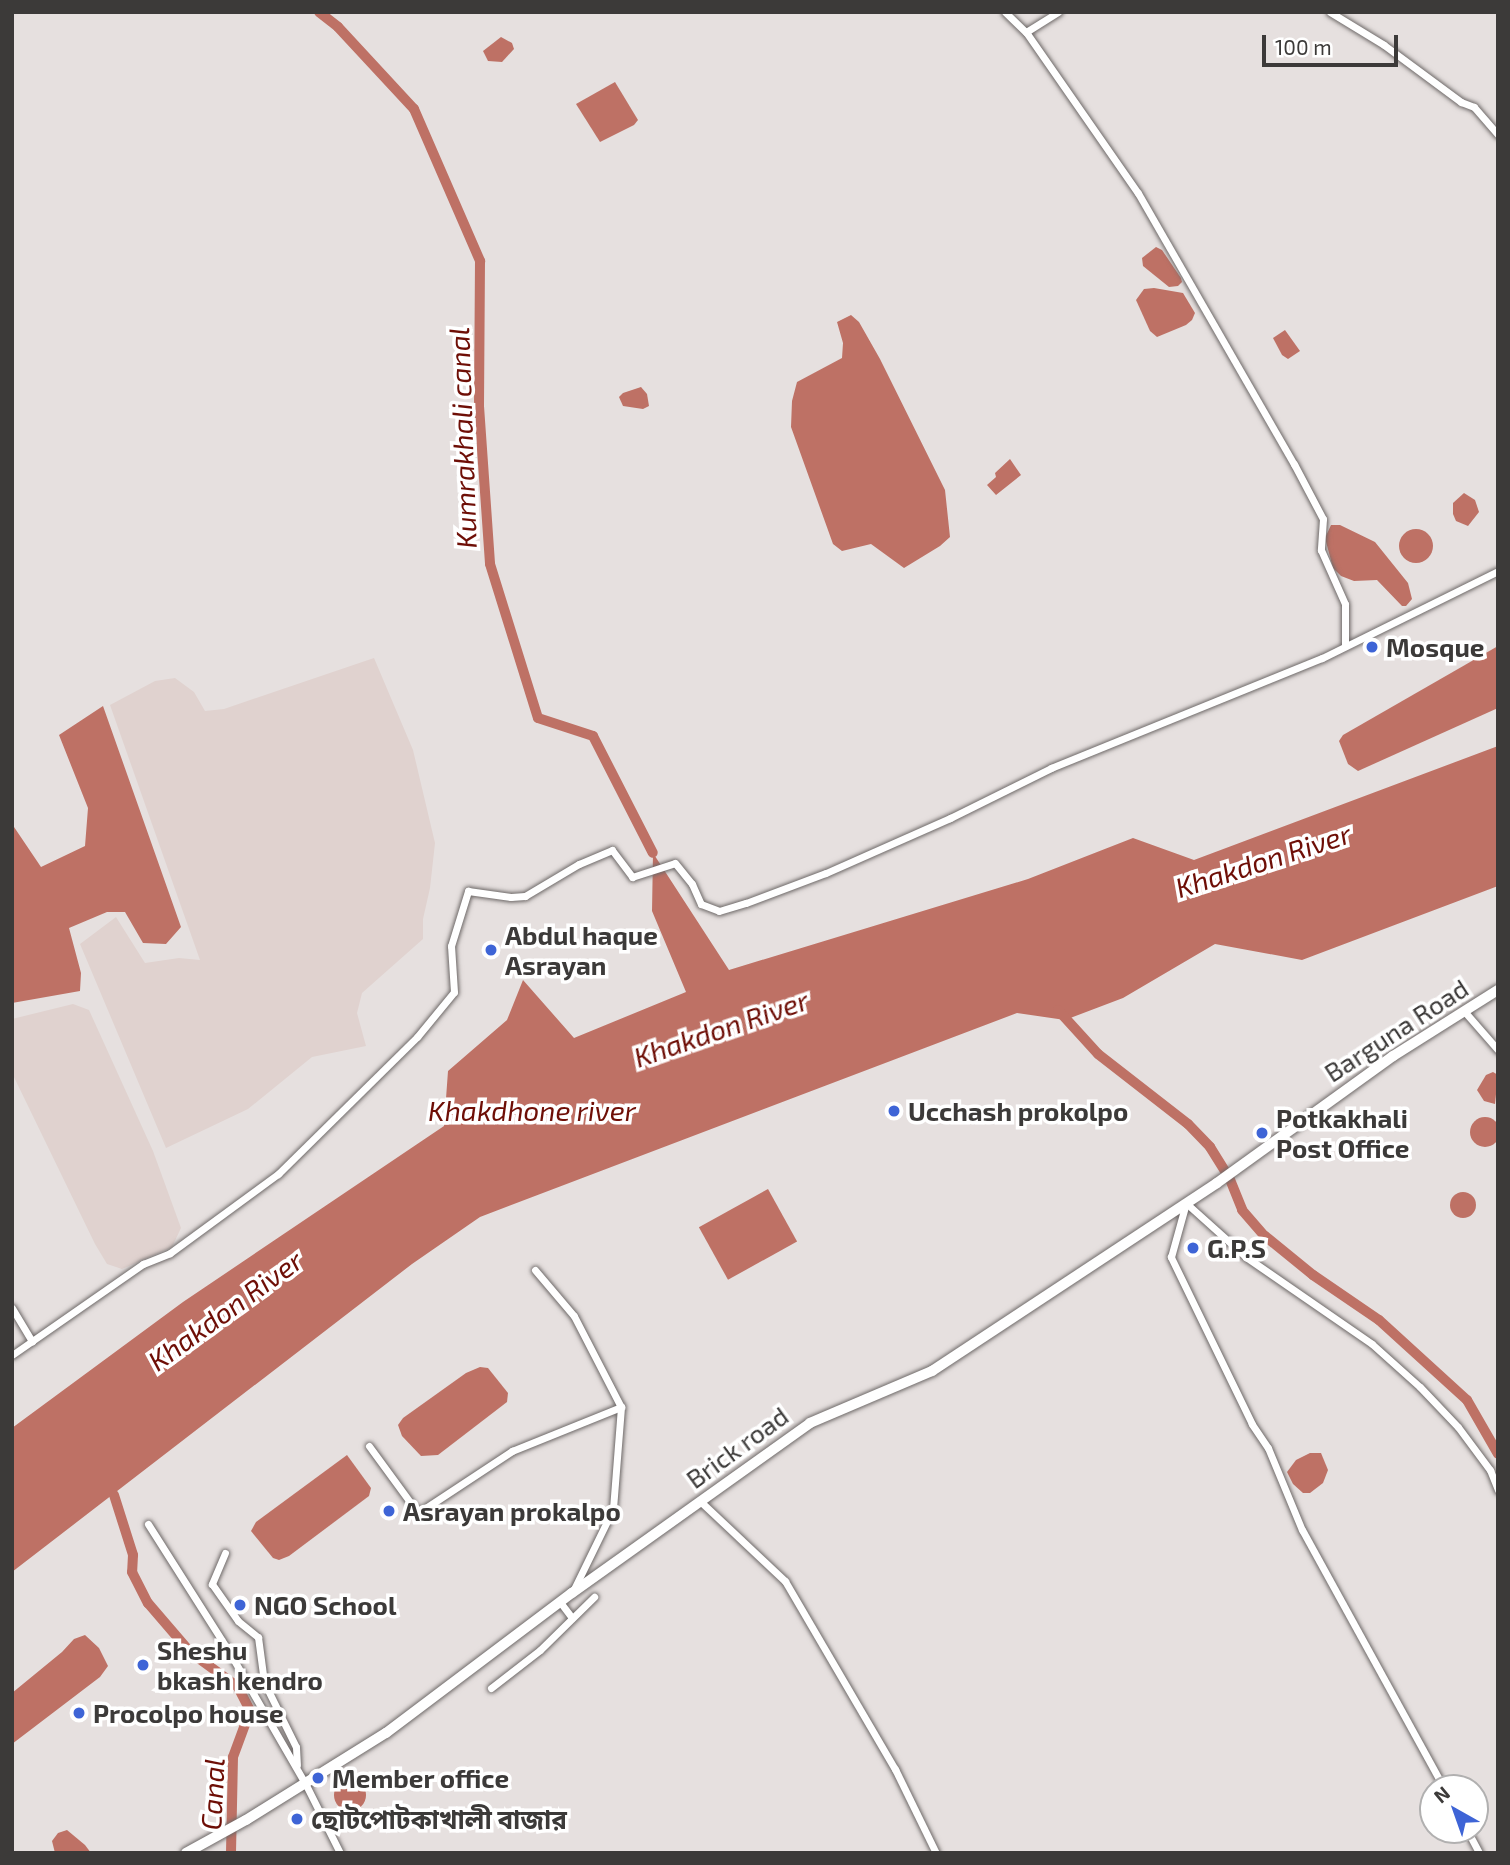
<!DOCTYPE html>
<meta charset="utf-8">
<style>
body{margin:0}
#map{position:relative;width:1510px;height:1865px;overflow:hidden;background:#e6e0df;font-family:"Exo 2","Noto Sans Bengali",sans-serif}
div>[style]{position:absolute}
.built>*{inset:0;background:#e0d2cf}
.water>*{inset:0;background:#be7165;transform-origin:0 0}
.round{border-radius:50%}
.canal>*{height:10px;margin:-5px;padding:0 5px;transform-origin:5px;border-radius:5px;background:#be7165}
.roads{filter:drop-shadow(0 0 2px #6e6968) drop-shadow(0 0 2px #6e6968)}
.street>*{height:7px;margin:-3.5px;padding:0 3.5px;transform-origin:3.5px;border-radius:3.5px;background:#fff}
.primary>*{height:10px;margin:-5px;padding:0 5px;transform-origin:5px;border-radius:5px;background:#fff}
.dots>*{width:19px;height:19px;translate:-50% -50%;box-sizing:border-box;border:4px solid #fff;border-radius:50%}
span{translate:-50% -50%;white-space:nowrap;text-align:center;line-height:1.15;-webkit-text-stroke:7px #fff;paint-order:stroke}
.poi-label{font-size:26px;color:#3c3a39;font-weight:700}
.left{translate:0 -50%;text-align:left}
.street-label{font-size:26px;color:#3c3a39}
.water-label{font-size:28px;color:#6e0e06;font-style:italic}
.frame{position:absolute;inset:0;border:14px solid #3c3a39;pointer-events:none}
.north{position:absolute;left:1419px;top:1774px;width:70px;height:70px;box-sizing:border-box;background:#fff;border:2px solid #b1b0b0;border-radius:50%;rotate:320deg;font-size:19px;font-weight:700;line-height:28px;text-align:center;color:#3c3a39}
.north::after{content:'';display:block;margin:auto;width:24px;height:32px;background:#3e64d6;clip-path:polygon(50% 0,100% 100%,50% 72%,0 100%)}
.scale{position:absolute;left:1262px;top:35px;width:136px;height:32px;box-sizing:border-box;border:4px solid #3c3a39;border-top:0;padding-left:9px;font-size:21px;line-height:24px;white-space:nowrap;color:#3c3a39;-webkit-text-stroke:5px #fff;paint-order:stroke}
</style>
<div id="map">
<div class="built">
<div style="clip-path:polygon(374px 658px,413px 750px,435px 843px,430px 888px,423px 919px,423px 939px,362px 993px,357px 1013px,366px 1046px,312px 1057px,248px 1109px,166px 1148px,80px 944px,116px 917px,145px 963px,179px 958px,200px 960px,110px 705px,155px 681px,175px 678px,194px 692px,205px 711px,224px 709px)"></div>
<div style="clip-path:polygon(73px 1004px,89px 1010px,153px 1151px,181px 1228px,172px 1247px,122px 1269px,107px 1264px,95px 1244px,12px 1073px,12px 1019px)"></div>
</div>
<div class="water">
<div style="clip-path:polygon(501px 37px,512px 43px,514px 49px,502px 62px,488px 61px,483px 51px)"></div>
<div style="clip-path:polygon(615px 82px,638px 120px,634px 125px,600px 142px,576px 104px)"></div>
<div style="clip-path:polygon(1156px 247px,1162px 250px,1181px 278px,1182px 282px,1178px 286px,1169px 287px,1143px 266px,1142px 258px)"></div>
<div style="clip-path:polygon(1154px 288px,1183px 293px,1195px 313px,1192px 320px,1186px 325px,1157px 337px,1150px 331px,1136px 300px,1144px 289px)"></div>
<div style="clip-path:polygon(851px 315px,859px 322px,880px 359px,945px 490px,950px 537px,940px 546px,904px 568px,871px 544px,842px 551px,833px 544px,791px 427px,792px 401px,797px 382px,842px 358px,843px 343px,837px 322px)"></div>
<div style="clip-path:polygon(1285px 330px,1300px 351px,1288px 359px,1282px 355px,1273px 338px)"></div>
<div style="clip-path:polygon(641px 387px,647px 394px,649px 406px,643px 409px,623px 406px,619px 397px,623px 393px)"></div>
<div style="clip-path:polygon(1010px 459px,1021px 475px,996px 495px,987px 485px,996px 477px,995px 473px)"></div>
<div style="clip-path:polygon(1464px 493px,1475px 500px,1479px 512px,1468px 526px,1456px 521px,1453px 514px,1453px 503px)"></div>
<div style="clip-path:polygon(1331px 525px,1340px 525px,1375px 542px,1408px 583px,1412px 599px,1406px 606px,1402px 606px,1377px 580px,1354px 581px,1341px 576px,1333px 568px,1325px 538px)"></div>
<div class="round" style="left:1399px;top:529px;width:34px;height:34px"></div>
<div style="clip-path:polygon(1498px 646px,1498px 708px,1358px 771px,1348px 764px,1339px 741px,1343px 735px)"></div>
<div style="clip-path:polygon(103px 706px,181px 927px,166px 944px,143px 943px,125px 912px,107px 912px,69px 928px,81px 973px,80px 991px,12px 1003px,12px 824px,41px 867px,85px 846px,88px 808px,59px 735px)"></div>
<div style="clip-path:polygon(1498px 746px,1498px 886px,1302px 960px,1215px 944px,1123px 998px,1065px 1020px,1017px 1013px,480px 1217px,412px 1264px,12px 1572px,12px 1428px,183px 1302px,444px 1126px,448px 1071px,507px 1020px,523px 980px,574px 1038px,686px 992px,652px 911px,653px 853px,729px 970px,1028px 879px,1133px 838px,1194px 860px)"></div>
<div style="clip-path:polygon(1493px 1072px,1498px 1075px,1495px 1104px,1484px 1101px,1477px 1090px,1486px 1075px)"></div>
<div class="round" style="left:1470px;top:1117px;width:30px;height:30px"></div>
<div style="left:768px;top:1189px;width:60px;height:79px;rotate:61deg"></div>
<div class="round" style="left:1450px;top:1192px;width:26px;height:26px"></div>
<div style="clip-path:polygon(480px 1367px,488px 1368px,508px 1393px,507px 1402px,438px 1455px,421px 1456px,402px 1436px,398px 1425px,403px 1418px,466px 1373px)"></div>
<div style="clip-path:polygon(1310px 1453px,1321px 1453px,1328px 1470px,1323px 1483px,1310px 1493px,1303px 1493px,1293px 1484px,1287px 1472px,1296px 1460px)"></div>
<div style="clip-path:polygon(347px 1455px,371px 1488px,369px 1496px,289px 1556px,279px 1560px,273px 1558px,251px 1531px,256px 1522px)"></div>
<div style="clip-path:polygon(85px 1635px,99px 1648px,108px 1666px,100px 1677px,12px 1744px,12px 1693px,62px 1652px,74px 1639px)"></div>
<div class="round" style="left:334px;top:1779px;width:32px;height:32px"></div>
<div style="clip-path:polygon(67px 1830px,85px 1845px,91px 1853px,55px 1853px,52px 1841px,58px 1833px)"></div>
</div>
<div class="canal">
<div style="left:319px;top:12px;width:24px;rotate:38deg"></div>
<div style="left:338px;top:27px;width:112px;rotate:47.2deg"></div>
<div style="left:414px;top:109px;width:166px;rotate:66.5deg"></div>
<div style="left:480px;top:261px;width:145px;rotate:90.4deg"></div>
<div style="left:479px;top:406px;width:158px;rotate:86deg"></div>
<div style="left:490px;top:564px;width:161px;rotate:72.7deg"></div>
<div style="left:538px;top:718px;width:58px;rotate:18.1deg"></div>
<div style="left:593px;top:736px;width:131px;rotate:62.9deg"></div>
<div style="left:1058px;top:1010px;width:59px;rotate:47.7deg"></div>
<div style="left:1098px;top:1054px;width:114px;rotate:37.9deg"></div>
<div style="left:1188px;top:1124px;width:32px;rotate:46deg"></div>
<div style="left:1210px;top:1147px;width:36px;rotate:58deg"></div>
<div style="left:1229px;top:1177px;width:35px;rotate:68deg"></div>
<div style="left:1242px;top:1210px;width:35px;rotate:49deg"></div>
<div style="left:1265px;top:1236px;width:62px;rotate:39.1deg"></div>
<div style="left:1313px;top:1275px;width:80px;rotate:34.3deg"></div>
<div style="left:1379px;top:1320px;width:119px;rotate:42.3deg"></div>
<div style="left:1467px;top:1400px;width:62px;rotate:60.1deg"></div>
<div style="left:114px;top:1495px;width:63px;rotate:72.4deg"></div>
<div style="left:133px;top:1555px;width:17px;rotate:93deg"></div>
<div style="left:132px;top:1572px;width:35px;rotate:63deg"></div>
<div style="left:148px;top:1603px;width:65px;rotate:49.4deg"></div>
<div style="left:190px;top:1652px;width:59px;rotate:36.1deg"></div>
<div style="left:238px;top:1687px;width:27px;rotate:63deg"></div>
<div style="left:250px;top:1711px;width:49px;rotate:110.3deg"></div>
<div style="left:233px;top:1757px;width:96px;rotate:91.2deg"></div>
</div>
<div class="roads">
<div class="street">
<div style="left:1005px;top:12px;width:29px;rotate:44deg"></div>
<div style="left:1026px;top:32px;width:196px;rotate:55.2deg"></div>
<div style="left:1138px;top:193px;width:313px;rotate:60.1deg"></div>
<div style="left:1294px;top:464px;width:62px;rotate:62.2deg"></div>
<div style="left:1323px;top:519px;width:31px;rotate:94deg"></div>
<div style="left:1321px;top:550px;width:59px;rotate:66deg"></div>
<div style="left:1345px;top:604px;width:42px;rotate:90deg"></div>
<div style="left:1330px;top:12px;width:63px;rotate:31.4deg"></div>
<div style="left:1384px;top:45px;width:96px;rotate:36.5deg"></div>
<div style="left:1461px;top:102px;width:14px;rotate:21deg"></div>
<div style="left:1474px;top:107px;width:37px;rotate:49deg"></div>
<div style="left:1026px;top:32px;width:38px;rotate:-32deg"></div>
<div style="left:1464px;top:1011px;width:52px;rotate:48.9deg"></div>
<div style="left:535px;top:1270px;width:60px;rotate:49.7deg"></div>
<div style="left:574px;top:1316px;width:102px;rotate:62.7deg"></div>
<div style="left:621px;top:1407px;width:102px;rotate:94.5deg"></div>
<div style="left:613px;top:1509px;width:89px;rotate:116deg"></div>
<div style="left:12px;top:1308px;width:39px;rotate:59deg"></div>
<div style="left:12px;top:1355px;width:160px;rotate:-34.8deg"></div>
<div style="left:143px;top:1264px;width:29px;rotate:-22deg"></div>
<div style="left:170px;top:1253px;width:134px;rotate:-36.2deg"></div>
<div style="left:278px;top:1174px;width:195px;rotate:-44.6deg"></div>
<div style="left:417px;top:1037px;width:58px;rotate:-50.6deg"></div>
<div style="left:454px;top:992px;width:46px;rotate:-93.7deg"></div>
<div style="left:451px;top:946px;width:58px;rotate:-72.8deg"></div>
<div style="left:468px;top:891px;width:43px;rotate:7.9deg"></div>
<div style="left:511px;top:897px;width:14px;rotate:-4deg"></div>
<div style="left:525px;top:896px;width:63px;rotate:-30.7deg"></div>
<div style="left:579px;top:864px;width:36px;rotate:-23deg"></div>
<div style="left:612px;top:850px;width:34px;rotate:53deg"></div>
<div style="left:632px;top:877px;width:45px;rotate:-18deg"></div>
<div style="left:675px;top:863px;width:27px;rotate:51deg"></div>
<div style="left:692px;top:884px;width:22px;rotate:66deg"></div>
<div style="left:701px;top:904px;width:19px;rotate:21deg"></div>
<div style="left:719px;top:911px;width:28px;rotate:-17deg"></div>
<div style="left:746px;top:903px;width:85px;rotate:-20.6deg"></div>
<div style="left:826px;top:873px;width:136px;rotate:-23.9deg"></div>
<div style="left:950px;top:818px;width:113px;rotate:-26.3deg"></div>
<div style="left:1051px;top:768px;width:292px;rotate:-22.1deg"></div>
<div style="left:1322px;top:658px;width:196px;rotate:-26.3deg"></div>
<div style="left:369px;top:1446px;width:83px;rotate:53.8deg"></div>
<div style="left:418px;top:1513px;width:113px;rotate:-33.4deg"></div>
<div style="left:512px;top:1451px;width:118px;rotate:-22deg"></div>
<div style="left:700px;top:1501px;width:117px;rotate:43.3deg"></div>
<div style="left:785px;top:1581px;width:218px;rotate:59.7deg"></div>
<div style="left:895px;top:1769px;width:93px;rotate:64deg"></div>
<div style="left:148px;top:1524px;width:155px;rotate:57.6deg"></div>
<div style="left:231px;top:1655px;width:148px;rotate:60deg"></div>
<div style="left:305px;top:1783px;width:78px;rotate:63.4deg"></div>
<div style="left:225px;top:1553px;width:34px;rotate:113deg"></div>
<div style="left:212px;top:1584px;width:45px;rotate:54.9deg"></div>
<div style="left:238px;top:1621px;width:26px;rotate:39deg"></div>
<div style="left:258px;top:1637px;width:45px;rotate:82.4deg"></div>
<div style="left:264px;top:1682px;width:72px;rotate:63.8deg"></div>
<div style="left:296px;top:1747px;width:18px;rotate:87deg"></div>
<div style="left:560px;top:1602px;width:20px;rotate:53deg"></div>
<div style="left:491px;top:1688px;width:62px;rotate:-37.8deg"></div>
<div style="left:540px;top:1650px;width:76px;rotate:-44.5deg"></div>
<div style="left:1444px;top:1788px;width:294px;rotate:-118.8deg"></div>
<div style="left:1302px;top:1530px;width:89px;rotate:-112.5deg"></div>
<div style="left:1268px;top:1448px;width:29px;rotate:-124deg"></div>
<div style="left:1252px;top:1424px;width:186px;rotate:-115.9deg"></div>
<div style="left:1171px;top:1257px;width:56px;rotate:-74.5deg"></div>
<div style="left:1186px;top:1203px;width:81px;rotate:42deg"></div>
<div style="left:1246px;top:1257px;width:153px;rotate:34.6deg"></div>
<div style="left:1372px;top:1344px;width:64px;rotate:41.9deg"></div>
<div style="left:1420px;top:1387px;width:55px;rotate:46.5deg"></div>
<div style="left:1458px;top:1427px;width:54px;rotate:53.3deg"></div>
<div style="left:1490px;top:1470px;width:22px;rotate:68deg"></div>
<div style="left:1467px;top:1830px;width:26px;rotate:62deg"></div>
</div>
<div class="primary">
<div style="left:186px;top:1853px;width:68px;rotate:-28.8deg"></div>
<div style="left:246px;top:1820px;width:165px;rotate:-31.9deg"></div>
<div style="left:386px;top:1733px;width:233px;rotate:-37deg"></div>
<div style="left:572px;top:1593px;width:292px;rotate:-35.5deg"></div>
<div style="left:810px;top:1423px;width:133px;rotate:-23.1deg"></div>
<div style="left:932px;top:1371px;width:341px;rotate:-33.4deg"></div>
<div style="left:1217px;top:1183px;width:217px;rotate:-35.8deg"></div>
<div style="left:1393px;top:1056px;width:124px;rotate:-32.2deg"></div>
</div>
</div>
<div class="dots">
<div style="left:1372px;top:647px;background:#3e64d6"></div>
<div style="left:491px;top:950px;background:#3e64d6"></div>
<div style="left:894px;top:1111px;background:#3e64d6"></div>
<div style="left:1262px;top:1133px;background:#3e64d6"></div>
<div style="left:1193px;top:1248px;background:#3e64d6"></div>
<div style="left:389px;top:1511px;background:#3e64d6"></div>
<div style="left:240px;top:1605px;background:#3e64d6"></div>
<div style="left:143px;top:1665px;background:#3e64d6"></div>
<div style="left:79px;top:1713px;background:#3e64d6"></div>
<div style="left:318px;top:1778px;background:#3e64d6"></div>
<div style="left:297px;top:1819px;background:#3e64d6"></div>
</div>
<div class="poi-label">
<span class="left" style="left:1386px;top:647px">Mosque</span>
<span class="left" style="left:505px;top:950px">Abdul haque<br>Asrayan</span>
<span class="left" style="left:908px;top:1111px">Ucchash prokolpo</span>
<span class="left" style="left:1276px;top:1133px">Potkakhali<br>Post Office</span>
<span class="left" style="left:1207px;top:1248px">G.P.S</span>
<span class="left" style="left:403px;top:1511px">Asrayan prokalpo</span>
<span class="left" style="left:254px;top:1605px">NGO School</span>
<span class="left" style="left:157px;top:1665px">Sheshu<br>bkash kendro</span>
<span class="left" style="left:93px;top:1713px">Procolpo house</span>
<span class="left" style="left:332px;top:1778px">Member office</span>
<span class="left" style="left:311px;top:1819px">ছোটপোটকাখালী বাজার</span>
</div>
<div class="street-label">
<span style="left:1396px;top:1030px;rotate:-33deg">Barguna Road</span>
<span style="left:737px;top:1447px;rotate:-36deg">Brick road</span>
</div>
<div class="water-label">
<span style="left:462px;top:438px;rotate:-92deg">Kumrakhali canal</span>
<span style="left:1263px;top:860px;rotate:-18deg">Khakdon River</span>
<span style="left:721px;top:1028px;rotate:-19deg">Khakdon River</span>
<span style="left:532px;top:1110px">Khakdhone river</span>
<span style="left:225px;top:1310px;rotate:-36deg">Khakdon River</span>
<span style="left:212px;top:1794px;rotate:-87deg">Canal</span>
</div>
<div class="frame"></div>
<div class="north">N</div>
<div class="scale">100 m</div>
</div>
